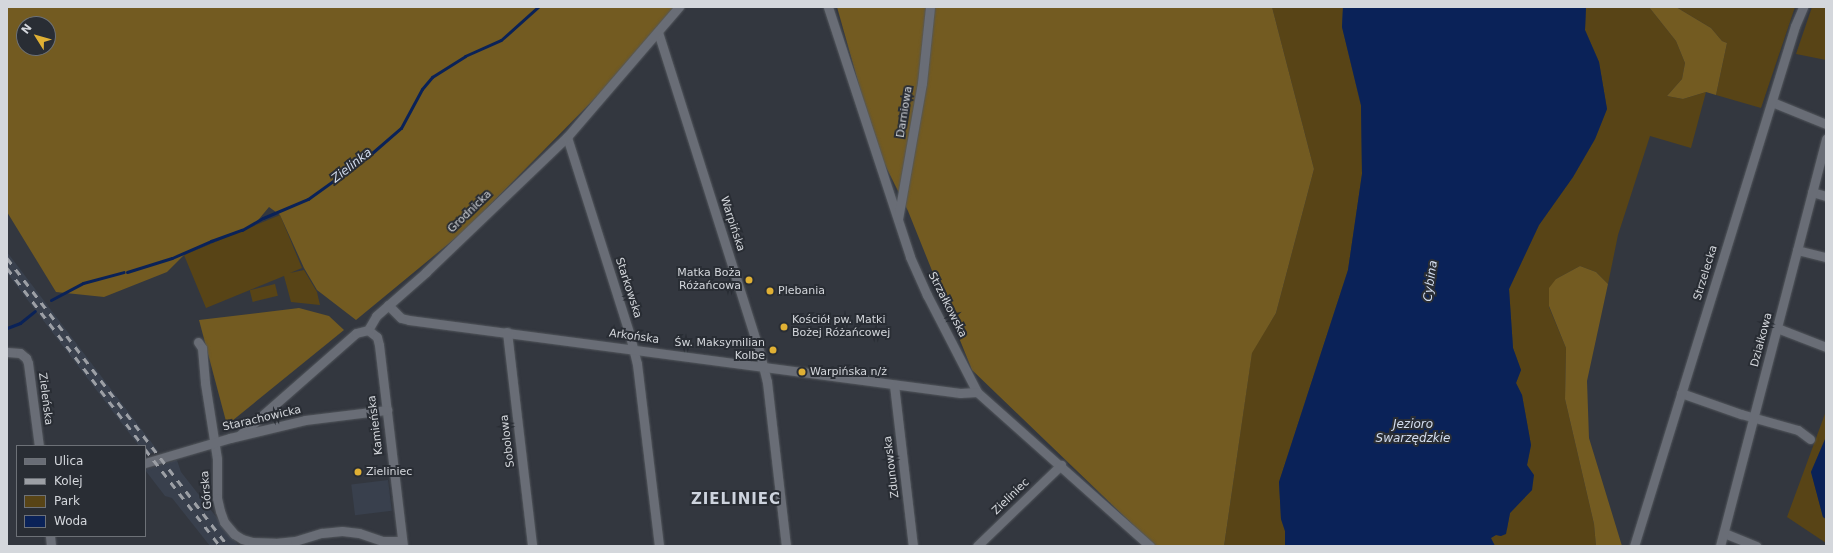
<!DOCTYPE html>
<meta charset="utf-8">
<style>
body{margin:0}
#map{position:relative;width:1833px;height:553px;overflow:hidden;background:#33373f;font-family:"DejaVu Sans",sans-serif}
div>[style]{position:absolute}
.built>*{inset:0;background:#39404d;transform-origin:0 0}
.green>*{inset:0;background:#584416;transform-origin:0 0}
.forest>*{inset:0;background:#735b21}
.water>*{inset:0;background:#0a2258}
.stream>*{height:3px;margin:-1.5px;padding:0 1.5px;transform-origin:1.5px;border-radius:1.5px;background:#0a2258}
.roads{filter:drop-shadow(0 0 1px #52565c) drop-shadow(0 0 1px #52565c)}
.street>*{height:9px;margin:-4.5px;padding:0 4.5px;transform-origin:4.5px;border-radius:4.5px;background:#696d76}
.rail>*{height:3px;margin-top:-1.5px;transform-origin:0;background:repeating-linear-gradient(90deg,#9c9fa5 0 7px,transparent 0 14px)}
.dots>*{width:11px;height:11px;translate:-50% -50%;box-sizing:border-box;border:2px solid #292d34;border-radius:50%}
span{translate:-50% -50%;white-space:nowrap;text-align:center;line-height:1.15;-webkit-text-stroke:4px #292d34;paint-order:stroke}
.street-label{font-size:11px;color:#d4d7dc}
.poi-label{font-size:11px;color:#d4d7dc}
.right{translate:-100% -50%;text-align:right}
.left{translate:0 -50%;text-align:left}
.water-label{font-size:12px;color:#d3ddef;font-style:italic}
.district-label{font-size:15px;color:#cdd3dd;font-weight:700;letter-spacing:1px}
.frame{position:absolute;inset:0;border:8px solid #d4d7dc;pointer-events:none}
.legend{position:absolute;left:16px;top:445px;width:130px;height:92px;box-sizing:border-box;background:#292d34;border:1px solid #6d7177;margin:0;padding:5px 7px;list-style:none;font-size:12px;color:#d4d7dc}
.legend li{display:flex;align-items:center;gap:8px;height:20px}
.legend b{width:20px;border:1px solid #6d7177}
.north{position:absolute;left:16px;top:16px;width:40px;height:40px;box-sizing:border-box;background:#292d34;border:1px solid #6d7177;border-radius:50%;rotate:307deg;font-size:11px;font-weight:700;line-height:16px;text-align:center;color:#d4d7dc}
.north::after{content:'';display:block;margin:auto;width:14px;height:18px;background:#e0b034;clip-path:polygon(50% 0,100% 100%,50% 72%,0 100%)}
</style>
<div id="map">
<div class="built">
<div style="clip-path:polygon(7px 252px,158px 451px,146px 455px,145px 446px,139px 446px,7px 273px)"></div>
<div style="clip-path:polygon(177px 460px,181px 472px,239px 546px,210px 546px,172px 498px,165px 496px,145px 470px)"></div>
<div style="left:388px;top:480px;width:31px;height:37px;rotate:83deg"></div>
</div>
<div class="green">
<div style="clip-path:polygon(1272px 7px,1343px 7px,1342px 27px,1361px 106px,1362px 174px,1348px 270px,1279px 482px,1281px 519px,1285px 531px,1285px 546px,1224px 546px,1252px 352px,1276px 313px,1314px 169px)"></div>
<div style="clip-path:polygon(1586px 7px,1649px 7px,1676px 41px,1685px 63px,1682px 79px,1667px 96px,1683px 99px,1706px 92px,1691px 148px,1650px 136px,1618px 235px,1608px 284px,1596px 272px,1580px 266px,1556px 279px,1549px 307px,1566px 348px,1565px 399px,1594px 524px,1596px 546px,1495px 546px,1490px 538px,1496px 535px,1501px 536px,1507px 529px,1510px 513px,1532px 490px,1527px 465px,1531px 445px,1522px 395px,1516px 383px,1521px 370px,1513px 348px,1509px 289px,1539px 225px,1573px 177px,1595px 139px,1607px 109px,1599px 62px,1585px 30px)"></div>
<div style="clip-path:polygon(1676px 7px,1795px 7px,1761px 108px,1716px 95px,1727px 43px,1722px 41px,1711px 28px)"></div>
<div style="clip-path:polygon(1812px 7px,1826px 7px,1826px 60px,1796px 54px)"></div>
<div style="clip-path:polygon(280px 215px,302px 268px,290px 273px,304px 270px,317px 292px,320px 305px,291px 302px,284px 276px,206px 308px,184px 255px)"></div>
<div style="left:275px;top:284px;width:12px;height:26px;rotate:76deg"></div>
<div style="clip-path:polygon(1826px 411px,1826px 437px,1811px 472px,1823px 517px,1826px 519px,1826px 543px,1787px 517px)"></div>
</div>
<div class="forest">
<div style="clip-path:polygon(evenodd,7px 7px,674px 7px,614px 79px,464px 231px,356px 320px,317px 290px,304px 268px,280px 215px,269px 207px,254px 225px,185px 254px,167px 272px,104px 297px,56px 292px,7px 212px,7px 7px,24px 24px,48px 24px,48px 48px,24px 48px,24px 24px)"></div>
<div style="clip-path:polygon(837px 7px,1272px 7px,1314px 169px,1276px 313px,1252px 353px,1224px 546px,1155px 546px,972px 370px,908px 211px,877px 149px)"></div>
<div style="clip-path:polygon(1649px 7px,1676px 7px,1711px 28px,1722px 41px,1727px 43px,1716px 95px,1706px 92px,1683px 99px,1667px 96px,1682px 79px,1685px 63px,1676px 41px)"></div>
<div style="clip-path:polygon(1580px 266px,1596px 272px,1608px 284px,1587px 381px,1589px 438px,1622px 546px,1596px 546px,1594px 524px,1565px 399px,1566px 348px,1549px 306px,1549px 288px,1556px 279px)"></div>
<div style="clip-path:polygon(299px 308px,329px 316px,344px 330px,227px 425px,199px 320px)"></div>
</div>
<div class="water">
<div style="clip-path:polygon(1343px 7px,1586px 7px,1585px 30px,1599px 62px,1607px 109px,1595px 139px,1573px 177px,1539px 225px,1509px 289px,1513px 348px,1521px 370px,1516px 383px,1522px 395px,1531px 445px,1527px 465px,1534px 475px,1532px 490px,1510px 513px,1506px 534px,1501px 536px,1496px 535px,1491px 538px,1495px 546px,1285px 546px,1285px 531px,1281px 519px,1279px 482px,1348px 270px,1362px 174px,1361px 105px,1342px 27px)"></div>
<div style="clip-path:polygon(1826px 437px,1826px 519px,1823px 517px,1811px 472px)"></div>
</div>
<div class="stream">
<div style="left:127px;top:272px;width:47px;rotate:-17.3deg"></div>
<div style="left:172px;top:258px;width:43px;rotate:-23.6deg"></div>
<div style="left:211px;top:241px;width:33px;rotate:-20deg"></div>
<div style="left:242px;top:230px;width:24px;rotate:-30deg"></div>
<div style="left:263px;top:218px;width:49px;rotate:-22.9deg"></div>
<div style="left:308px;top:199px;width:79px;rotate:-35.7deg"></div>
<div style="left:372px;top:153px;width:38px;rotate:-41deg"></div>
<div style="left:401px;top:128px;width:44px;rotate:-61.7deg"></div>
<div style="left:422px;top:89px;width:16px;rotate:-50deg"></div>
<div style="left:432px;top:77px;width:39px;rotate:-32deg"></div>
<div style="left:465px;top:56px;width:39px;rotate:-24deg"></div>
<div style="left:501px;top:40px;width:50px;rotate:-41.7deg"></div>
<div style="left:51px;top:300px;width:36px;rotate:-28deg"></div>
<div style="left:83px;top:283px;width:42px;rotate:-15deg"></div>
<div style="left:7px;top:328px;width:14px;rotate:-21deg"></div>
<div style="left:20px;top:323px;width:19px;rotate:-39deg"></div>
</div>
<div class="roads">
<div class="street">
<div style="left:828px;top:7px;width:263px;rotate:71.8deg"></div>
<div style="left:910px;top:257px;width:42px;rotate:65.9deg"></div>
<div style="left:927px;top:295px;width:109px;rotate:62.7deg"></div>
<div style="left:977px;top:392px;width:232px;rotate:41.7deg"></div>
<div style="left:658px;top:32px;width:338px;rotate:72.4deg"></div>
<div style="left:760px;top:354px;width:29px;rotate:76deg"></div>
<div style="left:767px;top:382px;width:165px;rotate:83.4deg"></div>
<div style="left:1772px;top:102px;width:58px;rotate:22.2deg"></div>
<div style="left:567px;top:137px;width:209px;rotate:72.4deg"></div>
<div style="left:630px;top:336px;width:29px;rotate:76deg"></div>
<div style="left:637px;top:364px;width:183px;rotate:83.1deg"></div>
<div style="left:1812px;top:192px;width:15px;rotate:16deg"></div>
<div style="left:898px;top:219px;width:138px;rotate:-80deg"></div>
<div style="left:922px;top:83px;width:76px;rotate:-84deg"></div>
<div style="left:1797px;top:250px;width:30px;rotate:14deg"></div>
<div style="left:388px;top:305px;width:18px;rotate:45deg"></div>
<div style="left:401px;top:318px;width:8px;rotate:14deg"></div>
<div style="left:409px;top:320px;width:556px;rotate:7.55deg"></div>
<div style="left:960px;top:393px;width:17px;rotate:-3deg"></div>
<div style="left:1777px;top:328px;width:53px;rotate:21.2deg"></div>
<div style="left:368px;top:330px;width:16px;rotate:-60deg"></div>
<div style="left:376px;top:316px;width:67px;rotate:-41.3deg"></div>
<div style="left:426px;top:272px;width:195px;rotate:-43.8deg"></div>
<div style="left:567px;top:137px;width:172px;rotate:-49.3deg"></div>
<div style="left:368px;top:330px;width:11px;rotate:38deg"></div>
<div style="left:377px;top:337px;width:8px;rotate:76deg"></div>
<div style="left:379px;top:345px;width:202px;rotate:83.2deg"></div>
<div style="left:507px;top:332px;width:215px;rotate:83.3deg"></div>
<div style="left:198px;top:342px;width:7px;rotate:56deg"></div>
<div style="left:202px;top:348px;width:35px;rotate:85deg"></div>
<div style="left:205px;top:383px;width:77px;rotate:81deg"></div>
<div style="left:217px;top:459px;width:39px;rotate:90deg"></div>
<div style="left:217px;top:498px;width:13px;rotate:77deg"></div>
<div style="left:220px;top:511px;width:12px;rotate:70deg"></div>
<div style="left:224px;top:522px;width:16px;rotate:50deg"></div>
<div style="left:234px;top:534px;width:9px;rotate:32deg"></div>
<div style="left:242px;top:539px;width:10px;rotate:17deg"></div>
<div style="left:252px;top:542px;width:23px;rotate:2deg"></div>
<div style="left:275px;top:543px;width:20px;rotate:-6deg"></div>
<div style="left:295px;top:541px;width:28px;rotate:-17deg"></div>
<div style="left:322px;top:533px;width:20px;rotate:-6deg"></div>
<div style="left:342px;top:531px;width:17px;rotate:7deg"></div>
<div style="left:359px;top:533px;width:24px;rotate:19deg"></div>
<div style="left:382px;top:541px;width:20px"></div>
<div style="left:7px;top:352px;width:13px;rotate:4deg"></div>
<div style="left:20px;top:353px;width:8px;rotate:40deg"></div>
<div style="left:26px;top:358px;width:5px;rotate:68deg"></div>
<div style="left:28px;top:363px;width:84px;rotate:82.5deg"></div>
<div style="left:894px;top:385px;width:162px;rotate:83.3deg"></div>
<div style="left:1681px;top:393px;width:64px;rotate:19.3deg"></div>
<div style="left:1741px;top:414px;width:59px;rotate:15.7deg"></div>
<div style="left:1798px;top:430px;width:15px;rotate:37deg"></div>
<div style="left:240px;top:435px;width:154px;rotate:-41.3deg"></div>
<div style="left:356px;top:333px;width:12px;rotate:-14deg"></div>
<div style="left:145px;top:463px;width:89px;rotate:-16.4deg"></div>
<div style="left:230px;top:438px;width:77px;rotate:-13.5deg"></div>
<div style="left:305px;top:420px;width:83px;rotate:-7deg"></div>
<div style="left:1724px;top:533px;width:35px;rotate:22deg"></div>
<div style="left:50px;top:536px;width:10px;rotate:84deg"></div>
<div style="left:977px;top:546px;width:117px;rotate:-44deg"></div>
<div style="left:1634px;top:546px;width:544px;rotate:-72.8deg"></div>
<div style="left:1795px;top:26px;width:21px;rotate:-67deg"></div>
<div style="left:1720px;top:546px;width:421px;rotate:-75.4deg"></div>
</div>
</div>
<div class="rail">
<div style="left:7px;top:258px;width:363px;rotate:52.5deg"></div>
<div style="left:7px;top:268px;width:224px;rotate:52.6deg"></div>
<div style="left:145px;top:449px;width:123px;rotate:52.3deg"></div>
</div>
<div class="dots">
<div style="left:749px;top:280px;background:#e0b034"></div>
<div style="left:770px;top:291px;background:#e0b034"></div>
<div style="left:784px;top:327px;background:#e0b034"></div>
<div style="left:773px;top:350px;background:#e0b034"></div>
<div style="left:802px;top:372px;background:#e0b034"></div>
<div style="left:358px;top:472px;background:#e0b034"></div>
</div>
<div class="street-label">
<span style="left:905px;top:112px;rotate:-81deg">Darniowa</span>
<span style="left:470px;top:212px;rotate:-44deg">Grodnicka</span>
<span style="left:732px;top:224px;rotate:72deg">Warpińska</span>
<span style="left:1706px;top:273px;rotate:-73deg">Strzelecka</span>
<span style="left:628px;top:288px;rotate:72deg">Starkowska</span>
<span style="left:947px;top:305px;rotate:63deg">Strzałkowska</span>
<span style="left:634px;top:337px;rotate:8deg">Arkońska</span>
<span style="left:1762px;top:340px;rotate:-75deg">Działkowa</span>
<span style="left:45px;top:399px;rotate:83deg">Zieleńska</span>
<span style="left:262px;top:419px;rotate:-13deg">Starachowicka</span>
<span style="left:376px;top:425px;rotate:-97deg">Kamieńska</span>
<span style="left:508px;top:441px;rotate:-97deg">Sobolowa</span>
<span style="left:892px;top:467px;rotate:-97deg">Zdunowska</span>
<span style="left:207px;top:490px;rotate:-95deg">Górska</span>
<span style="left:1011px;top:497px;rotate:-44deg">Zieliniec</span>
</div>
<div class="poi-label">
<span class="right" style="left:741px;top:280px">Matka Boża<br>Różańcowa</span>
<span class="left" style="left:778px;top:291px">Plebania</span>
<span class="left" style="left:792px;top:327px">Kościół pw. Matki<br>Bożej Różańcowej</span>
<span class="right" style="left:765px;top:350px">Św. Maksymilian<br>Kolbe</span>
<span class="left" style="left:810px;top:372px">Warpińska n/ż</span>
<span class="left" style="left:366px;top:472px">Zieliniec</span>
</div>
<div class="water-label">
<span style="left:352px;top:166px;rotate:-38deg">Zielinka</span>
<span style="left:1431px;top:281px;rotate:-82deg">Cybina</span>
<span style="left:1413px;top:432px">Jezioro<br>Swarzędzkie</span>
</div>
<div class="district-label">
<span style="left:736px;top:500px">ZIELINIEC</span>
</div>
<div class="frame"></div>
<ul class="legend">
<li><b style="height:5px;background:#696d76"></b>Ulica</li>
<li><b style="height:5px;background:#9c9fa5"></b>Kolej</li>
<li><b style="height:11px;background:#584416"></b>Park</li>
<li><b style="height:11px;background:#0a2258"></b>Woda</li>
</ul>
<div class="north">N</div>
</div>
